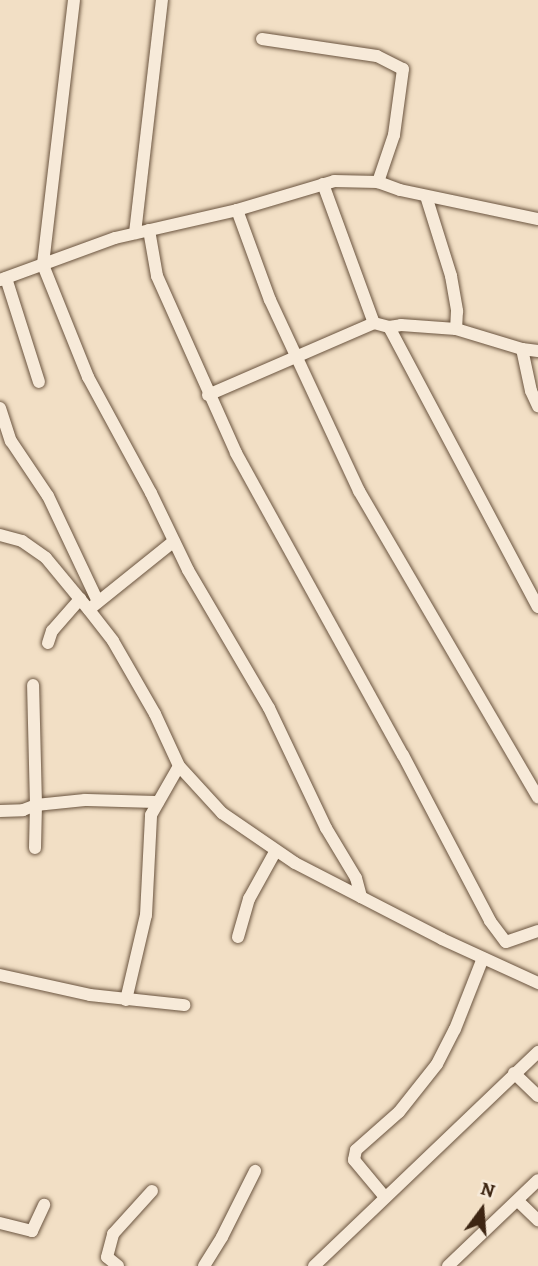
<!DOCTYPE html>
<style>
body{margin:0}
#map{position:relative;width:538px;height:1266px;overflow:hidden;background:#f2dfc5;font-family:Alegreya,serif}
div>[style]{position:absolute}
.roads{filter:drop-shadow(0 0 2px #6a543f) drop-shadow(0 0 2px #6a543f)}
.minor>*{height:12px;margin:-6px;padding:0 6px;transform-origin:6px;border-radius:6px;background:#f7ead9}
span{translate:-50% -50%;white-space:nowrap;text-align:center;line-height:1.15;-webkit-text-stroke:5px #f7ead9;paint-order:stroke}
.north{position:absolute;left:447px;top:1175px;width:70px;height:70px;-webkit-text-stroke:5px #f7ead9;paint-order:stroke;rotate:16deg;font-size:19px;font-weight:700;line-height:28px;text-align:center;color:#3d2512}
.north::after{content:'';display:block;margin:auto;width:24px;height:32px;background:#3d2512;clip-path:polygon(50% 0,100% 100%,50% 72%,0 100%)}
</style>
<div id="map">
<div class="roads">
<div class="minor">
<div style="left:74px;top:0;width:267px;rotate:96.7deg"></div>
<div style="left:43px;top:265px;width:121px;rotate:68.1deg"></div>
<div style="left:88px;top:377px;width:132px;rotate:61.5deg"></div>
<div style="left:151px;top:493px;width:85px;rotate:64.3deg"></div>
<div style="left:188px;top:570px;width:160px;rotate:59.6deg"></div>
<div style="left:269px;top:708px;width:133px;rotate:64.6deg"></div>
<div style="left:326px;top:828px;width:58px;rotate:59deg"></div>
<div style="left:356px;top:878px;width:20px;rotate:75deg"></div>
<div style="left:262px;top:39px;width:116px;rotate:8.4deg"></div>
<div style="left:377px;top:56px;width:29px;rotate:27deg"></div>
<div style="left:403px;top:69px;width:67px;rotate:97.8deg"></div>
<div style="left:394px;top:135px;width:50px;rotate:108.8deg"></div>
<div style="left:323px;top:184px;width:148px;rotate:69.9deg"></div>
<div style="left:426px;top:196px;width:84px;rotate:72.6deg"></div>
<div style="left:451px;top:276px;width:36px;rotate:80deg"></div>
<div style="left:457px;top:311px;width:18px;rotate:93deg"></div>
<div style="left:237px;top:210px;width:96px;rotate:69.9deg"></div>
<div style="left:270px;top:300px;width:211px;rotate:65deg"></div>
<div style="left:359px;top:491px;width:355px;rotate:59.7deg"></div>
<div style="left:149px;top:230px;width:47px;rotate:80.1deg"></div>
<div style="left:157px;top:276px;width:194px;rotate:65.9deg"></div>
<div style="left:236px;top:453px;width:345px;rotate:61.1deg"></div>
<div style="left:403px;top:755px;width:187px;rotate:62.3deg"></div>
<div style="left:490px;top:921px;width:26px;rotate:53deg"></div>
<div style="left:135px;top:233px;width:235px;rotate:-83.4deg"></div>
<div style="left:6px;top:278px;width:109px;rotate:72.4deg"></div>
<div style="left:0;top:280px;width:122px;rotate:-20.1deg"></div>
<div style="left:115px;top:238px;width:125px;rotate:-12.9deg"></div>
<div style="left:237px;top:210px;width:101px;rotate:-16.6deg"></div>
<div style="left:334px;top:181px;width:44px;rotate:1.3deg"></div>
<div style="left:378px;top:182px;width:23px;rotate:20deg"></div>
<div style="left:400px;top:190px;width:141px;rotate:11.9deg"></div>
<div style="left:389px;top:327px;width:317px;rotate:62deg"></div>
<div style="left:522px;top:349px;width:43px;rotate:77.9deg"></div>
<div style="left:531px;top:391px;width:17px;rotate:65deg"></div>
<div style="left:208px;top:395px;width:181px;rotate:-23.4deg"></div>
<div style="left:374px;top:323px;width:16px;rotate:15deg"></div>
<div style="left:389px;top:327px;width:12px;rotate:-9deg"></div>
<div style="left:401px;top:325px;width:55px;rotate:4.2deg"></div>
<div style="left:456px;top:329px;width:69px;rotate:16.9deg"></div>
<div style="left:522px;top:349px;width:16px;rotate:7deg"></div>
<div style="left:0;top:408px;width:35px;rotate:72deg"></div>
<div style="left:11px;top:441px;width:66px;rotate:56.1deg"></div>
<div style="left:48px;top:496px;width:117px;rotate:64.7deg"></div>
<div style="left:0;top:535px;width:23px;rotate:15deg"></div>
<div style="left:22px;top:541px;width:29px;rotate:35deg"></div>
<div style="left:46px;top:558px;width:67px;rotate:50.4deg"></div>
<div style="left:89px;top:610px;width:39px;rotate:52deg"></div>
<div style="left:113px;top:641px;width:84px;rotate:60.1deg"></div>
<div style="left:155px;top:714px;width:57px;rotate:65.2deg"></div>
<div style="left:179px;top:766px;width:64px;rotate:47.5deg"></div>
<div style="left:222px;top:813px;width:88px;rotate:34.4deg"></div>
<div style="left:295px;top:863px;width:165px;rotate:27.3deg"></div>
<div style="left:442px;top:939px;width:106px;rotate:24.6deg"></div>
<div style="left:92px;top:607px;width:105px;rotate:-38.8deg"></div>
<div style="left:48px;top:643px;width:13px;rotate:-72deg"></div>
<div style="left:52px;top:631px;width:43px;rotate:-48.8deg"></div>
<div style="left:0;top:811px;width:23px;rotate:-2deg"></div>
<div style="left:23px;top:810px;width:14px;rotate:-21deg"></div>
<div style="left:36px;top:805px;width:120px;rotate:-91.4deg"></div>
<div style="left:35px;top:848px;width:43px;rotate:-88.7deg"></div>
<div style="left:36px;top:805px;width:49px;rotate:-5.8deg"></div>
<div style="left:85px;top:800px;width:73px;rotate:1.6deg"></div>
<div style="left:238px;top:937px;width:40px;rotate:-74deg"></div>
<div style="left:249px;top:899px;width:54px;rotate:-61deg"></div>
<div style="left:506px;top:942px;width:34px;rotate:-19deg"></div>
<div style="left:0;top:975px;width:92px;rotate:12.5deg"></div>
<div style="left:90px;top:995px;width:95px;rotate:6.1deg"></div>
<div style="left:126px;top:1000px;width:87px;rotate:-76.8deg"></div>
<div style="left:146px;top:915px;width:100px;rotate:-87.1deg"></div>
<div style="left:151px;top:815px;width:56px;rotate:-60.3deg"></div>
<div style="left:514px;top:1073px;width:33px;rotate:44deg"></div>
<div style="left:384px;top:1196px;width:47px;rotate:-129.8deg"></div>
<div style="left:354px;top:1160px;width:10px;rotate:-79deg"></div>
<div style="left:356px;top:1150px;width:57px;rotate:-41.5deg"></div>
<div style="left:399px;top:1112px;width:61px;rotate:-51.6deg"></div>
<div style="left:437px;top:1064px;width:39px;rotate:-63deg"></div>
<div style="left:455px;top:1029px;width:76px;rotate:-68.5deg"></div>
<div style="left:518px;top:1201px;width:28px;rotate:44deg"></div>
<div style="left:0;top:1223px;width:33px;rotate:14deg"></div>
<div style="left:32px;top:1231px;width:29px;rotate:-65deg"></div>
<div style="left:118px;top:1266px;width:14px;rotate:-141deg"></div>
<div style="left:107px;top:1257px;width:24px;rotate:-75deg"></div>
<div style="left:113px;top:1234px;width:58px;rotate:-47.8deg"></div>
<div style="left:204px;top:1266px;width:34px;rotate:-58deg"></div>
<div style="left:222px;top:1237px;width:74px;rotate:-63.4deg"></div>
<div style="left:314px;top:1266px;width:310px;rotate:-43.7deg"></div>
<div style="left:448px;top:1266px;width:124px;rotate:-43.7deg"></div>
</div>
</div>
<div class="north">N</div>
</div>
